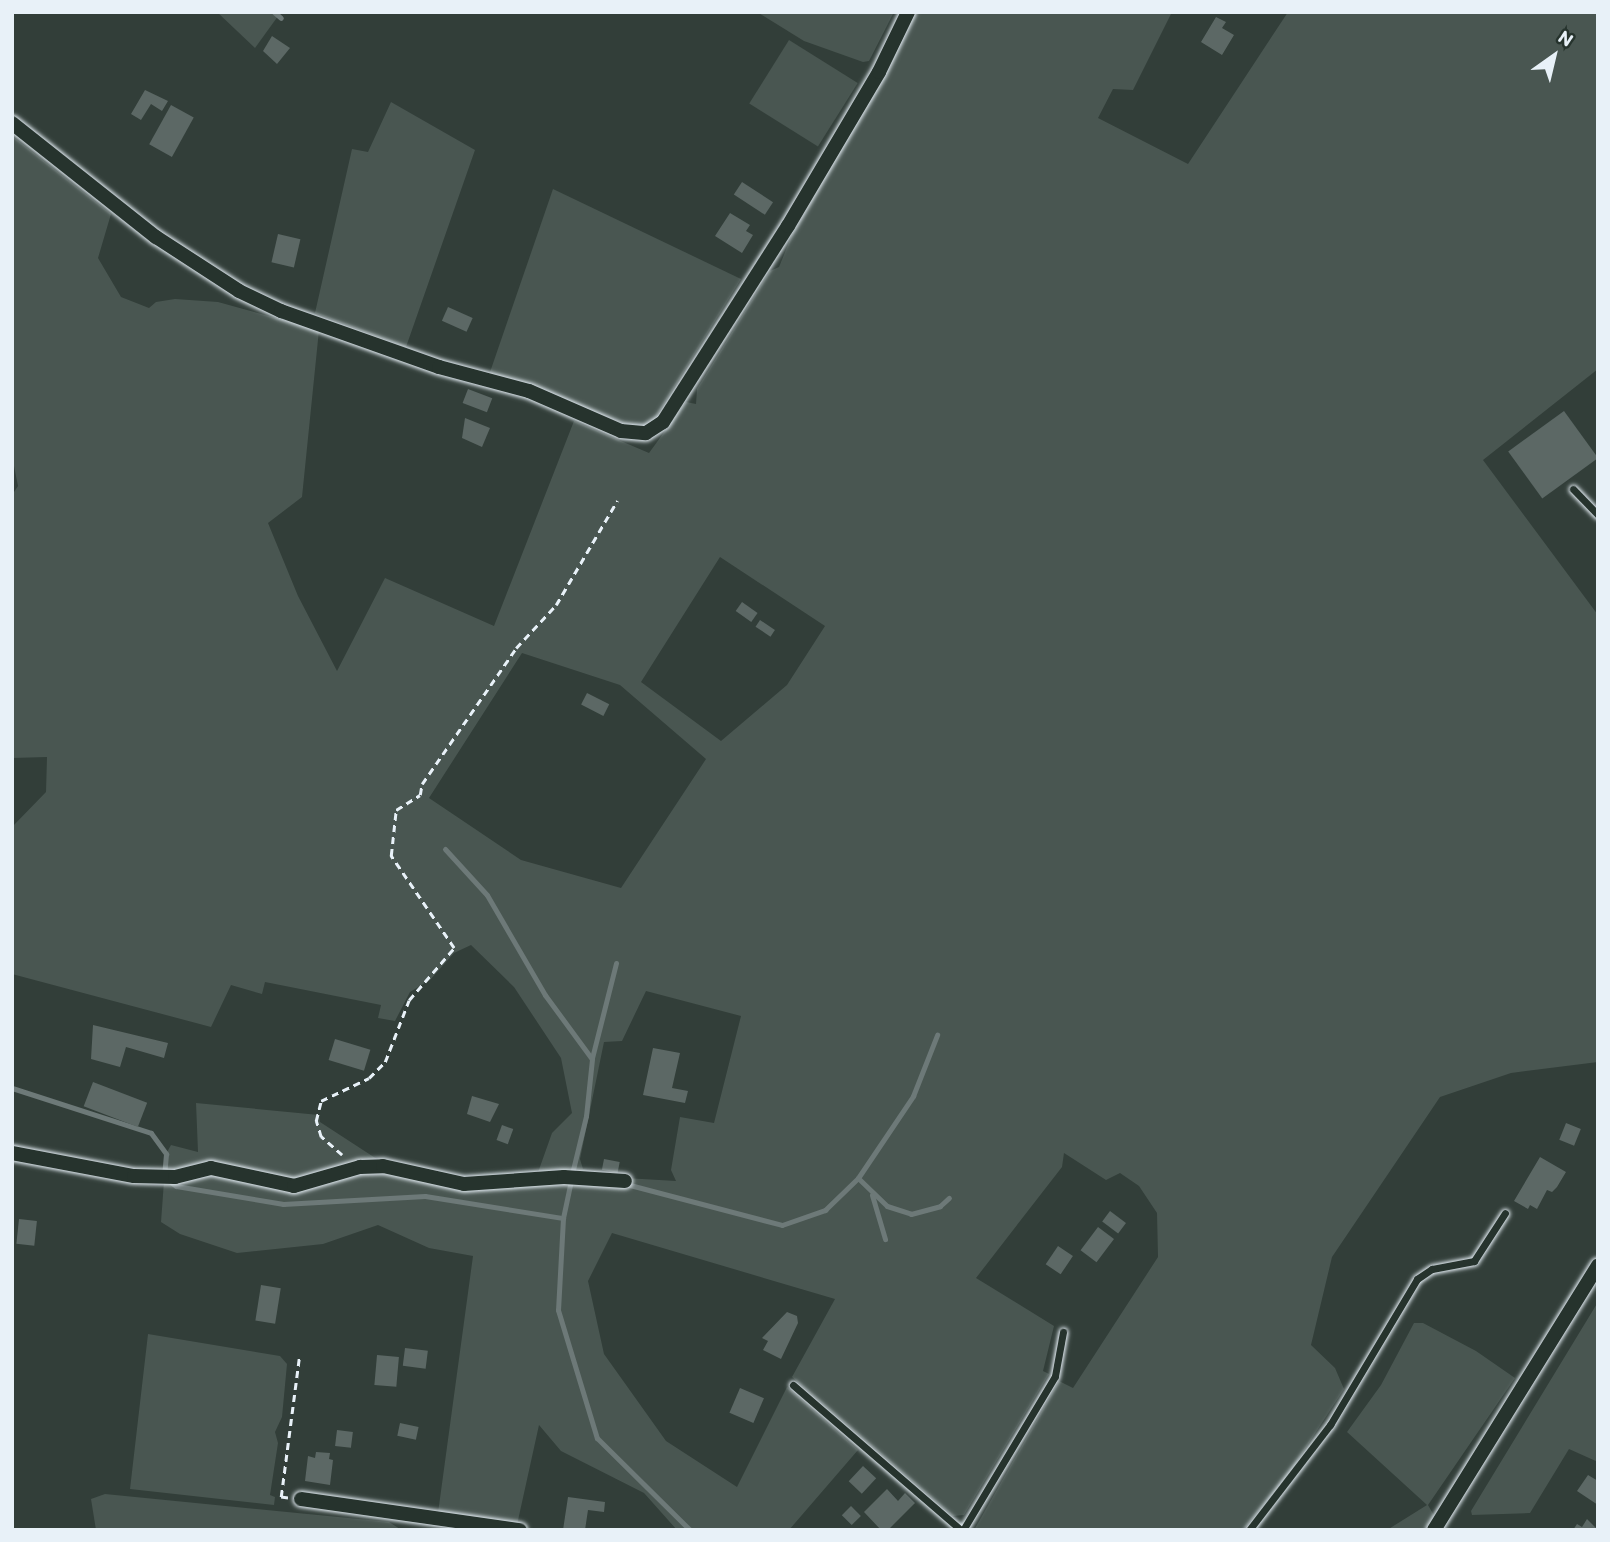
<!DOCTYPE html>
<style>
body{margin:0}
#map{position:relative;width:1610px;height:1542px;overflow:hidden;background:#323e39;font-family:Itim,sans-serif}
div>[style]{position:absolute}
.green>*{inset:0;background:#495651;transform-origin:0 0}
.stream>*{height:5px;margin:-2.5px;padding:0 2.5px;transform-origin:2.5px;border-radius:2.5px;background:#6d7978}
.building>*{inset:0;background:#5c6865;transform-origin:0 0}
.path>*{height:2.5px;margin-top:-1.25px;transform-origin:0;background:repeating-linear-gradient(90deg,#e8f1f8 0 7px,transparent 0 12px)}
.roads{filter:drop-shadow(0 0 2px #e8f1f8) drop-shadow(0 0 2px #e8f1f8)}
.lane>*{height:7px;margin:-3.5px;padding:0 3.5px;transform-origin:3.5px;border-radius:3.5px;background:#26332d}
.street>*{height:14px;margin:-7px;padding:0 7px;transform-origin:7px;border-radius:7px;background:#26332d}
span{translate:-50% -50%;white-space:nowrap;text-align:center;line-height:1.15;-webkit-text-stroke:6px #26332d;paint-order:stroke}
.frame{position:absolute;inset:0;border:14px solid #e8f1f8;pointer-events:none}
.north{position:absolute;left:1519px;top:21px;width:70px;height:70px;-webkit-text-stroke:5px #26332d;paint-order:stroke;rotate:34deg;font-size:19px;font-weight:700;line-height:28px;text-align:center;color:#e8f1f8}
.north::after{content:'';display:block;margin:auto;width:24px;height:32px;background:#e8f1f8;clip-path:polygon(50% 0,100% 100%,50% 72%,0 100%)}
</style>
<div id="map">
<div class="green">
<div style="clip-path:polygon(217px 12px,281px 12px,255px 48px)"></div>
<div style="clip-path:polygon(757px 12px,894px 12px,869px 61px,863px 62px,804px 41px)"></div>
<div style="clip-path:polygon(evenodd,913px 12px,1172px 12px,1133px 90px,1113px 89px,1098px 118px,1188px 164px,1288px 12px,1598px 12px,1598px 369px,1483px 460px,1598px 615px,1598px 1062px,1511px 1073px,1440px 1097px,1332px 1257px,1311px 1345px,1335px 1368px,1344px 1389px,1290px 1472px,1243px 1530px,974px 1530px,1059px 1381px,1073px 1388px,1158px 1257px,1157px 1213px,1139px 1186px,1120px 1173px,1106px 1180px,1064px 1153px,1062px 1167px,976px 1278px,1054px 1326px,1043px 1371px,1049px 1374px,964px 1515px,953px 1516px,792px 1377px,835px 1299px,612px 1233px,588px 1281px,604px 1354px,666px 1441px,737px 1487px,787px 1387px,858px 1450px,789px 1530px,677px 1530px,644px 1493px,561px 1451px,539px 1425px,517px 1525px,438px 1513px,473px 1256px,429px 1248px,378px 1225px,323px 1244px,237px 1253px,180px 1234px,161px 1222px,166px 1154px,171px 1145px,198px 1152px,196px 1103px,319px 1115px,320px 1122px,406px 1178px,536px 1178px,552px 1133px,572px 1113px,561px 1058px,514px 987px,471px 945px,454px 953px,430px 980px,410px 992px,395px 1021px,378px 1018px,381px 1005px,265px 982px,262px 994px,231px 985px,211px 1027px,12px 974px,12px 827px,46px 792px,47px 757px,12px 758px,12px 495px,18px 486px,12px 456px,12px 136px,111px 214px,98px 258px,121px 297px,149px 308px,156px 302px,175px 299px,218px 302px,319px 330px,302px 497px,268px 523px,298px 596px,337px 671px,385px 578px,494px 626px,574px 421px,649px 453px,686px 402px,696px 404px,697px 389px,770px 271px,779px 267px,792px 235px,877px 87px,913px 12px,720px 557px,825px 626px,787px 685px,721px 741px,641px 682px,720px 557px,913px 12px,522px 653px,620px 685px,706px 759px,621px 888px,521px 860px,429px 798px,522px 653px,913px 12px,646px 991px,741px 1016px,714px 1123px,680px 1117px,671px 1170px,676px 1181px,625px 1178px,583px 1169px,580px 1159px,604px 1042px,622px 1041px,646px 991px)"></div>
<div style="left:789px;top:40px;width:81px;height:75px;rotate:32deg"></div>
<div style="clip-path:polygon(391px 102px,475px 150px,406px 347px,315px 313px,352px 149px,368px 152px)"></div>
<div style="clip-path:polygon(553px 189px,741px 279px,652px 423px,635px 427px,489px 375px)"></div>
<div style="clip-path:polygon(1598px 1302px,1598px 1462px,1569px 1449px,1530px 1513px,1472px 1515px,1471px 1511px)"></div>
<div style="clip-path:polygon(1414px 1323px,1423px 1323px,1476px 1351px,1515px 1378px,1428px 1505px,1436px 1519px,1428px 1530px,1387px 1530px,1427px 1505px,1347px 1432px,1381px 1385px)"></div>
<div style="clip-path:polygon(148px 1334px,280px 1356px,287px 1364px,282px 1417px,275px 1432px,278px 1443px,270px 1495px,275px 1497px,274px 1505px,130px 1489px)"></div>
<div style="clip-path:polygon(105px 1494px,389px 1522px,400px 1529px,96px 1530px,91px 1499px)"></div>
</div>
<div class="stream">
<div style="left:274px;top:12px;width:9px;rotate:41deg"></div>
<div style="left:445px;top:849px;width:62px;rotate:47.6deg"></div>
<div style="left:487px;top:895px;width:116px;rotate:59.9deg"></div>
<div style="left:545px;top:995px;width:79px;rotate:53.7deg"></div>
<div style="left:592px;top:1059px;width:57px;rotate:96deg"></div>
<div style="left:586px;top:1116px;width:64px;rotate:103.6deg"></div>
<div style="left:592px;top:1058px;width:98px;rotate:-75.8deg"></div>
<div style="left:12px;top:1088px;width:146px;rotate:17.9deg"></div>
<div style="left:151px;top:1133px;width:26px;rotate:54deg"></div>
<div style="left:166px;top:1154px;width:23px;rotate:95deg"></div>
<div style="left:164px;top:1177px;width:15px;rotate:37deg"></div>
<div style="left:176px;top:1186px;width:109px;rotate:9.5deg"></div>
<div style="left:283px;top:1204px;width:142px;rotate:-3.2deg"></div>
<div style="left:425px;top:1196px;width:140px;rotate:9.1deg"></div>
<div style="left:563px;top:1218px;width:39px;rotate:-78deg"></div>
<div style="left:858px;top:1178px;width:40px;rotate:44deg"></div>
<div style="left:887px;top:1206px;width:25px;rotate:18deg"></div>
<div style="left:911px;top:1214px;width:30px;rotate:-15deg"></div>
<div style="left:940px;top:1206px;width:12px;rotate:-42deg"></div>
<div style="left:626px;top:1184px;width:161px;rotate:14.7deg"></div>
<div style="left:782px;top:1225px;width:46px;rotate:-19.2deg"></div>
<div style="left:825px;top:1210px;width:46px;rotate:-44.1deg"></div>
<div style="left:858px;top:1178px;width:99px;rotate:-56.1deg"></div>
<div style="left:913px;top:1096px;width:66px;rotate:-68.5deg"></div>
<div style="left:872px;top:1195px;width:46px;rotate:73.5deg"></div>
<div style="left:563px;top:1218px;width:92px;rotate:93.1deg"></div>
<div style="left:558px;top:1310px;width:134px;rotate:73.1deg"></div>
<div style="left:597px;top:1438px;width:131px;rotate:44.7deg"></div>
</div>
<div class="building">
<div style="clip-path:polygon(1216px 17px,1226px 22px,1222px 28px,1234px 35px,1222px 55px,1201px 42px)"></div>
<div style="clip-path:polygon(272px 36px,290px 48px,277px 64px,263px 51px)"></div>
<div style="clip-path:polygon(145px 90px,168px 101px,162px 111px,151px 104px,141px 120px,131px 114px)"></div>
<div style="left:171px;top:105px;width:26px;height:45px;rotate:29deg"></div>
<div style="left:742px;top:182px;width:37px;height:15px;rotate:33deg"></div>
<div style="clip-path:polygon(730px 213px,750px 225px,746px 231px,753px 235px,742px 253px,715px 236px)"></div>
<div style="left:278px;top:234px;width:23px;height:29px;rotate:13deg"></div>
<div style="left:448px;top:307px;width:27px;height:15px;rotate:24deg"></div>
<div style="left:468px;top:389px;width:26px;height:15px;rotate:21deg"></div>
<div style="left:1564px;top:411px;width:58px;height:69px;rotate:54deg"></div>
<div style="clip-path:polygon(465px 418px,490px 428px,482px 447px,462px 438px)"></div>
<div style="left:742px;top:602px;width:19px;height:11px;rotate:35deg"></div>
<div style="left:760px;top:620px;width:18px;height:8px;rotate:34deg"></div>
<div style="left:587px;top:693px;width:25px;height:13px;rotate:27deg"></div>
<div style="clip-path:polygon(93px 1025px,168px 1043px,164px 1058px,126px 1047px,120px 1067px,91px 1059px)"></div>
<div style="left:335px;top:1039px;width:37px;height:22px;rotate:17deg"></div>
<div style="clip-path:polygon(653px 1048px,680px 1053px,672px 1088px,688px 1091px,685px 1103px,643px 1095px)"></div>
<div style="left:93px;top:1082px;width:58px;height:26px;rotate:21deg"></div>
<div style="clip-path:polygon(472px 1096px,499px 1104px,490px 1122px,467px 1114px)"></div>
<div style="left:1566px;top:1123px;width:16px;height:18px;rotate:22deg"></div>
<div style="left:502px;top:1125px;width:12px;height:16px;rotate:20deg"></div>
<div style="clip-path:polygon(1540px 1157px,1566px 1172px,1557px 1187px,1552px 1192px,1547px 1190px,1537px 1209px,1530px 1205px,1528px 1209px,1514px 1201px)"></div>
<div style="left:604px;top:1159px;width:16px;height:11px;rotate:11deg"></div>
<div style="left:1110px;top:1211px;width:20px;height:13px;rotate:37deg"></div>
<div style="left:19px;top:1219px;width:18px;height:25px;rotate:6deg"></div>
<div style="left:1098px;top:1227px;width:20px;height:29px;rotate:37deg"></div>
<div style="left:1058px;top:1246px;width:18px;height:22px;rotate:34deg"></div>
<div style="left:261px;top:1285px;width:20px;height:36px;rotate:9deg"></div>
<div style="clip-path:polygon(787px 1312px,797px 1316px,798px 1323px,781px 1359px,763px 1350px,768px 1341px,762px 1338px)"></div>
<div style="left:405px;top:1348px;width:23px;height:18px;rotate:7deg"></div>
<div style="left:377px;top:1355px;width:22px;height:30px;rotate:5deg"></div>
<div style="left:740px;top:1388px;width:26px;height:27px;rotate:23deg"></div>
<div style="left:400px;top:1423px;width:19px;height:13px;rotate:12deg"></div>
<div style="left:337px;top:1430px;width:16px;height:16px;rotate:7deg"></div>
<div style="clip-path:polygon(316px 1452px,330px 1453px,329px 1459px,333px 1460px,330px 1485px,305px 1481px,308px 1456px,315px 1458px)"></div>
<div style="left:863px;top:1466px;width:18px;height:21px;rotate:43deg"></div>
<div style="clip-path:polygon(1588px 1475px,1598px 1481px,1598px 1505px,1577px 1491px)"></div>
<div style="clip-path:polygon(887px 1489px,898px 1501px,905px 1493px,915px 1503px,888px 1530px,881px 1530px,864px 1512px)"></div>
<div style="clip-path:polygon(568px 1497px,605px 1502px,604px 1512px,588px 1510px,585px 1530px,563px 1530px)"></div>
<div style="left:851px;top:1506px;width:14px;height:13px;rotate:45deg"></div>
<div style="clip-path:polygon(1587px 1519px,1598px 1530px,1573px 1530px,1577px 1524px,1582px 1527px)"></div>
</div>
<div class="path">
<div style="left:342px;top:1155px;width:28px;rotate:-139deg"></div>
<div style="left:321px;top:1137px;width:17px;rotate:-107deg"></div>
<div style="left:316px;top:1121px;width:21px;rotate:-76deg"></div>
<div style="left:321px;top:1101px;width:53px;rotate:-25.6deg"></div>
<div style="left:369px;top:1078px;width:23px;rotate:-45deg"></div>
<div style="left:385px;top:1062px;width:66px;rotate:-68.8deg"></div>
<div style="left:409px;top:1000px;width:69px;rotate:-49.1deg"></div>
<div style="left:454px;top:948px;width:112px;rotate:-124.4deg"></div>
<div style="left:391px;top:856px;width:46px;rotate:-83.8deg"></div>
<div style="left:396px;top:810px;width:28px;rotate:-32deg"></div>
<div style="left:420px;top:795px;width:11px;rotate:-80deg"></div>
<div style="left:422px;top:784px;width:165px;rotate:-55.3deg"></div>
<div style="left:516px;top:648px;width:59px;rotate:-47.1deg"></div>
<div style="left:556px;top:605px;width:121px;rotate:-59.6deg"></div>
<div style="left:288px;top:1498px;width:7px;rotate:-172deg"></div>
<div style="left:281px;top:1497px;width:140px;rotate:-82.6deg"></div>
</div>
<div class="roads">
<div class="lane">
<div style="left:1573px;top:489px;width:36px;rotate:46deg"></div>
<div style="left:793px;top:1385px;width:222px;rotate:40.8deg"></div>
<div style="left:963px;top:1530px;width:179px;rotate:-59.1deg"></div>
<div style="left:1055px;top:1376px;width:45px;rotate:-79.7deg"></div>
<div style="left:1249px;top:1530px;width:133px;rotate:-52.4deg"></div>
<div style="left:1330px;top:1425px;width:170px;rotate:-59.2deg"></div>
<div style="left:1417px;top:1279px;width:18px;rotate:-34deg"></div>
<div style="left:1432px;top:1269px;width:43px;rotate:-10.8deg"></div>
<div style="left:1474px;top:1261px;width:57px;rotate:-57.1deg"></div>
</div>
<div class="street">
<div style="left:12px;top:123px;width:184px;rotate:38.4deg"></div>
<div style="left:156px;top:237px;width:99px;rotate:33deg"></div>
<div style="left:239px;top:291px;width:47px;rotate:25.5deg"></div>
<div style="left:281px;top:311px;width:168px;rotate:19.5deg"></div>
<div style="left:439px;top:367px;width:93px;rotate:14.9deg"></div>
<div style="left:529px;top:391px;width:100px;rotate:23.5deg"></div>
<div style="left:621px;top:431px;width:25px;rotate:5deg"></div>
<div style="left:646px;top:433px;width:20px;rotate:-33deg"></div>
<div style="left:663px;top:422px;width:232px;rotate:-57.5deg"></div>
<div style="left:788px;top:226px;width:179px;rotate:-59.4deg"></div>
<div style="left:879px;top:72px;width:67px;rotate:-64.2deg"></div>
<div style="left:12px;top:1153px;width:124px;rotate:10.7deg"></div>
<div style="left:134px;top:1176px;width:41px;rotate:1.4deg"></div>
<div style="left:175px;top:1177px;width:37px;rotate:-14deg"></div>
<div style="left:211px;top:1168px;width:85px;rotate:12.2deg"></div>
<div style="left:294px;top:1186px;width:69px;rotate:-16.1deg"></div>
<div style="left:360px;top:1167px;width:23px;rotate:-2deg"></div>
<div style="left:383px;top:1166px;width:83px;rotate:12.5deg"></div>
<div style="left:464px;top:1184px;width:100px;rotate:-4deg"></div>
<div style="left:564px;top:1177px;width:61px;rotate:3.8deg"></div>
<div style="left:301px;top:1499px;width:221px;rotate:8.1deg"></div>
<div style="left:1434px;top:1530px;width:311px;rotate:-58.2deg"></div>
</div>
</div>
<div class="frame"></div>
<div class="north">N</div>
</div>
